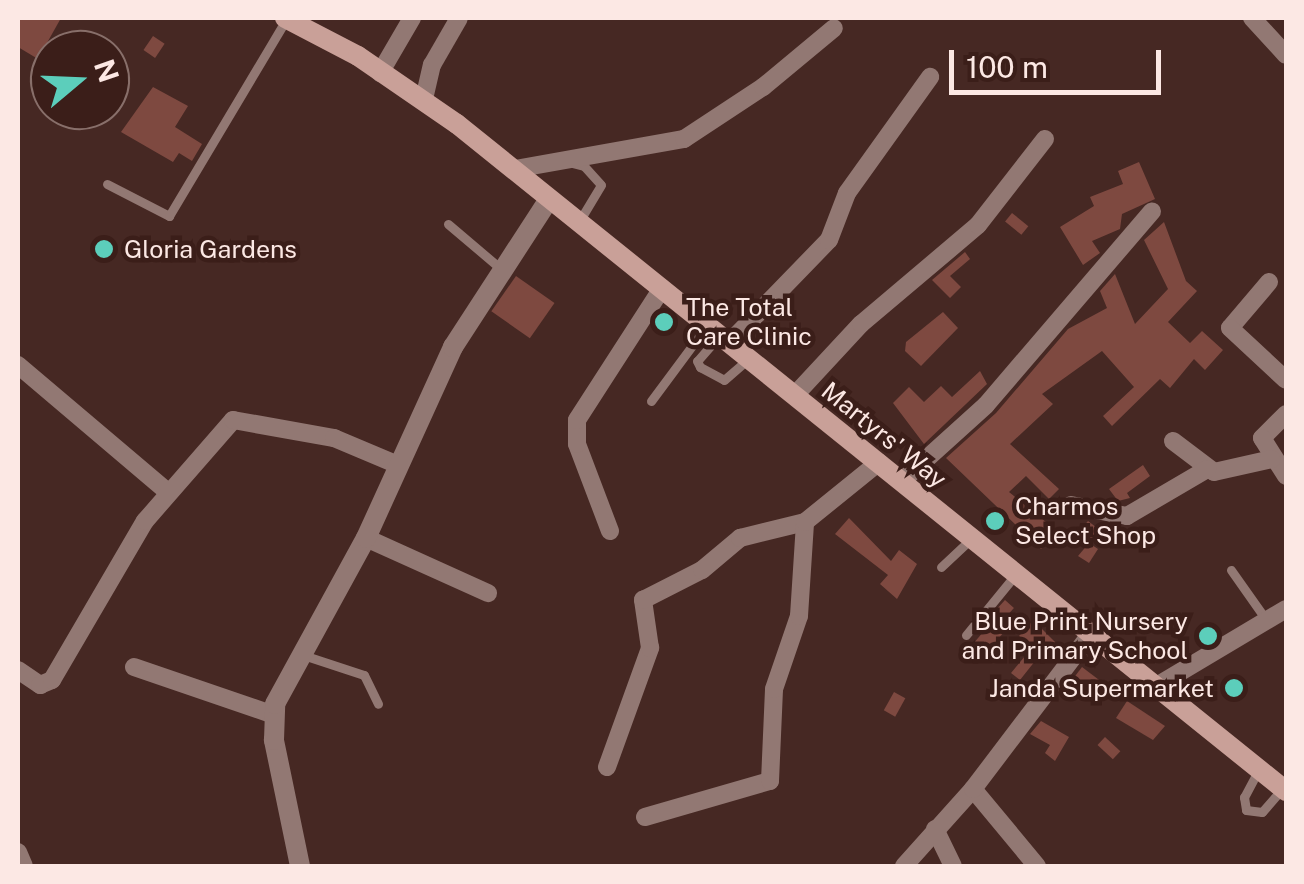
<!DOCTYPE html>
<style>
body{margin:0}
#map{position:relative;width:1304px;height:884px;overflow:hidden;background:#462823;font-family:"Public Sans",sans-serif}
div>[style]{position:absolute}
.building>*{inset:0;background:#7e4940;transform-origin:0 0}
.service>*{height:9px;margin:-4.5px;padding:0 4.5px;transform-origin:4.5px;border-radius:4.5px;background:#927873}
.minor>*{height:18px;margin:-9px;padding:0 9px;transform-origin:9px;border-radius:9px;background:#927873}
.tertiary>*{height:20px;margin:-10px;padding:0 10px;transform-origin:10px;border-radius:10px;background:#927873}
.secondary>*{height:20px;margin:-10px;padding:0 10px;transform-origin:10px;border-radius:10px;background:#c9a098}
.dots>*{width:28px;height:28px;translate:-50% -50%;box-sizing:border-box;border:5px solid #3b1e19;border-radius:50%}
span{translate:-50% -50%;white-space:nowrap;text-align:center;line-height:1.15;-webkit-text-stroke:9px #3b1e19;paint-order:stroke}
.poi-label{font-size:25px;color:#fce8e4}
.left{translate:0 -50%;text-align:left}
.right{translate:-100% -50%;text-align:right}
.street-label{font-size:25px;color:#fce8e4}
.frame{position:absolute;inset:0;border:20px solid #fce8e4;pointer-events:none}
.north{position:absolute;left:30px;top:30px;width:100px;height:100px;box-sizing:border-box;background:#3b1e19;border:2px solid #886f6a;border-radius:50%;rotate:71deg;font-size:28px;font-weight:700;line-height:40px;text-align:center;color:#fce8e4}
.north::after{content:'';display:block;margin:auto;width:35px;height:45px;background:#5ccebb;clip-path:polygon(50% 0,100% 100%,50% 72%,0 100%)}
.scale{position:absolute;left:949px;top:50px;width:212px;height:45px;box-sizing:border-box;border:5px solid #fce8e4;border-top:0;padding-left:12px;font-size:30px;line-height:35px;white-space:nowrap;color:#fce8e4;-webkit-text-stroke:8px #3b1e19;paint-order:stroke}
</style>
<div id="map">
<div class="building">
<div style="clip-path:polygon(18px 18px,61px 18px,38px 59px,18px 47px)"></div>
<div style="left:153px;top:36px;width:14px;height:17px;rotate:34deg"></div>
<div style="clip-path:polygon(153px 87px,188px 106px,175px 127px,202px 144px,192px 161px,179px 153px,173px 162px,121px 132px)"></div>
<div style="clip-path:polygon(1139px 162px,1155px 199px,1122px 214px,1120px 229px,1092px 241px,1100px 253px,1083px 265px,1060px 227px,1094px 206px,1090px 197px,1123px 184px,1118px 171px)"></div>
<div style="left:1012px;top:213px;width:21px;height:11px;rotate:39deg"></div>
<div style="clip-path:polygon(1164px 222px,1186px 281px,1197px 291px,1168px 322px,1190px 343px,1202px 331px,1223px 350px,1205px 370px,1194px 359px,1170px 388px,1160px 379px,1112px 426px,1103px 416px,1134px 387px,1102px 351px,1042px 394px,1053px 404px,1010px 444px,1059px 489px,1049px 499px,1026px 476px,1009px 492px,1057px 531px,1041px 549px,946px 458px,996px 413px,1068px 329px,1107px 308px,1100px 291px,1115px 274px,1135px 324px,1168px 289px,1144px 240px)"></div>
<div style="clip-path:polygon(965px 252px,970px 259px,950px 276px,961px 287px,950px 298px,932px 280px)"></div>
<div style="left:516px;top:276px;width:47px;height:43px;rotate:35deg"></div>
<div style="clip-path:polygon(943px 312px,958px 328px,921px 366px,905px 351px,906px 342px)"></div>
<div style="clip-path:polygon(980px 371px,987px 384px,924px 444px,893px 403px,909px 387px,924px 402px,941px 386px,952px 397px)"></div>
<div style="clip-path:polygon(1143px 465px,1150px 476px,1127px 493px,1130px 498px,1118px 501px,1109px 489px)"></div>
<div style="clip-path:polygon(849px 518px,891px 561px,899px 550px,917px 564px,897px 599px,880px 584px,888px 575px,835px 534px)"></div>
<div style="clip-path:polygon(1088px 521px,1105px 534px,1098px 545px,1081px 529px)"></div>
<div style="clip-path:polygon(1089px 543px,1098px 549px,1089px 563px,1078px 556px)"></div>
<div style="left:1005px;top:600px;width:12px;height:21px;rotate:42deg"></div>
<div style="left:994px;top:619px;width:16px;height:31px;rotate:40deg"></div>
<div style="clip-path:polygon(1033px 620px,1060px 647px,1051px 658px,1043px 651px,1020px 680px,1011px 673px,1025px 656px,1020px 652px,1027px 643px,1019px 636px)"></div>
<div style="left:1082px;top:667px;width:26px;height:17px;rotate:37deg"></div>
<div style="left:894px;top:692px;width:13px;height:21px;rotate:29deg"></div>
<div style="clip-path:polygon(1127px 701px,1165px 726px,1153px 740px,1116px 718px)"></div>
<div style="clip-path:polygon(1041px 721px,1069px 737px,1055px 761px,1045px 753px,1050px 745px,1030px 734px)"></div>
<div style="left:1105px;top:737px;width:21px;height:11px;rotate:43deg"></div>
</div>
<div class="service">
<div style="left:572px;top:163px;width:12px;rotate:14deg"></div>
<div style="left:584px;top:166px;width:25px;rotate:48deg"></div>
<div style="left:601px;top:185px;width:41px;rotate:121deg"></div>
<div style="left:107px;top:184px;width:70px;rotate:27.3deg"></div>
<div style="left:169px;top:216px;width:228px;rotate:-59.2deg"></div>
<div style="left:448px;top:224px;width:70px;rotate:40.3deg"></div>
<div style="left:719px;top:336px;width:33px;rotate:131deg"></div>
<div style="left:697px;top:361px;width:7px;rotate:63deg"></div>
<div style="left:700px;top:367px;width:27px;rotate:28deg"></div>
<div style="left:724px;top:380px;width:30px;rotate:-41deg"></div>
<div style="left:651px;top:401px;width:92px;rotate:-53.4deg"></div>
<div style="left:941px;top:567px;width:42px;rotate:-43.1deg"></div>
<div style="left:1231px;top:570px;width:62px;rotate:54.8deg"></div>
<div style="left:966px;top:635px;width:79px;rotate:-50.7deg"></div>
<div style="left:303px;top:655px;width:64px;rotate:18.2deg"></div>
<div style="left:364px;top:675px;width:32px;rotate:64deg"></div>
<div style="left:1258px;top:771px;width:30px;rotate:118deg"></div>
<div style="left:1244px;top:797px;width:13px;rotate:81deg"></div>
<div style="left:1246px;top:810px;width:16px;rotate:7deg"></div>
<div style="left:1262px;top:812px;width:29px;rotate:-49deg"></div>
</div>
<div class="minor">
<div style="left:1252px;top:18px;width:50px;rotate:47.4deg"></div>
<div style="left:380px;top:73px;width:64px;rotate:-59.8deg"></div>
<div style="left:424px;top:99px;width:35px;rotate:-77deg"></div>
<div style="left:432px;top:65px;width:54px;rotate:-60.1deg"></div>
<div style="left:515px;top:169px;width:172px;rotate:-10.1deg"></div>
<div style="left:684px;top:139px;width:95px;rotate:-33.4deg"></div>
<div style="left:763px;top:87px;width:92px;rotate:-39.7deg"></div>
<div style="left:1269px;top:282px;width:60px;rotate:130.3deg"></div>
<div style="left:1230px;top:328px;width:76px;rotate:42.9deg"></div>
<div style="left:730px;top:342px;width:142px;rotate:-45.9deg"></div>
<div style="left:829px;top:240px;width:50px;rotate:-69deg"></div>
<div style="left:847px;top:193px;width:143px;rotate:-54.4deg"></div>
<div style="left:18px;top:365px;width:197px;rotate:40.3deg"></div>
<div style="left:795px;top:395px;width:97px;rotate:-47.1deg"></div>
<div style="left:861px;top:324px;width:153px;rotate:-40.2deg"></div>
<div style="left:978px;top:225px;width:109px;rotate:-52.1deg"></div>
<div style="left:1286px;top:414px;width:34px;rotate:135deg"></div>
<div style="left:1262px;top:438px;width:45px;rotate:57.7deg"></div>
<div style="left:1173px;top:441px;width:51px;rotate:37.1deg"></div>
<div style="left:1214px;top:472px;width:59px;rotate:-12.6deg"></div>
<div style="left:902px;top:481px;width:113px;rotate:-42.1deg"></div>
<div style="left:986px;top:405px;width:255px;rotate:-49.4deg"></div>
<div style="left:1071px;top:505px;width:57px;rotate:11.1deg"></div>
<div style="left:1127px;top:516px;width:93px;rotate:-30.4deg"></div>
<div style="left:610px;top:531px;width:93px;rotate:-110.8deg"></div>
<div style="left:577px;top:444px;width:24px;rotate:-90deg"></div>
<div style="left:577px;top:420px;width:157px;rotate:-57.2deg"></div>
<div style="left:366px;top:538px;width:134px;rotate:24.3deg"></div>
<div style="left:134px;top:667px;width:148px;rotate:18.9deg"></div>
<div style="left:18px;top:670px;width:27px;rotate:34deg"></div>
<div style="left:40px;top:685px;width:13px;rotate:-23deg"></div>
<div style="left:52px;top:680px;width:184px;rotate:-59.7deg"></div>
<div style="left:145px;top:521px;width:134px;rotate:-48.9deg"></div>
<div style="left:233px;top:420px;width:103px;rotate:10.1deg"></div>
<div style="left:334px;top:438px;width:67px;rotate:22.8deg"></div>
<div style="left:1155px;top:687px;width:152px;rotate:-30.8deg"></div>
<div style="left:607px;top:767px;width:127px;rotate:-70.1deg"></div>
<div style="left:650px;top:648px;width:49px;rotate:-98.3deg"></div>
<div style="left:643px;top:600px;width:66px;rotate:-27deg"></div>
<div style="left:702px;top:570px;width:50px;rotate:-40.1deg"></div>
<div style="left:740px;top:538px;width:67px;rotate:-13.8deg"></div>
<div style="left:973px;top:789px;width:100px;rotate:50.3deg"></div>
<div style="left:645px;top:817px;width:130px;rotate:-16.1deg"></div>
<div style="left:770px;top:781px;width:92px;rotate:-87.5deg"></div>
<div style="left:774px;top:689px;width:77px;rotate:-71.1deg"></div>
<div style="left:799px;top:616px;width:94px;rotate:-86.3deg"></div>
<div style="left:805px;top:522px;width:95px;rotate:-39deg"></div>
<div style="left:935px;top:829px;width:41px;rotate:64.1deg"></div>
<div style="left:18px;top:852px;width:15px;rotate:67deg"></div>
<div style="left:904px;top:866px;width:103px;rotate:-48.1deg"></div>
<div style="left:973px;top:789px;width:193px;rotate:-52.8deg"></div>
</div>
<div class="tertiary">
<div style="left:300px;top:866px;width:129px;rotate:-101.7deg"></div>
<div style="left:274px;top:740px;width:36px;rotate:-88deg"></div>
<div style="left:275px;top:704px;width:189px;rotate:-61.3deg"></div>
<div style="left:366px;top:538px;width:210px;rotate:-65.5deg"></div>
<div style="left:453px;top:347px;width:176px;rotate:-57deg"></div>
</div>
<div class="secondary">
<div style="left:285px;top:18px;width:82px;rotate:27.5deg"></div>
<div style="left:358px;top:56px;width:120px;rotate:34.5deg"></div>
<div style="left:457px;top:124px;width:1064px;rotate:38.82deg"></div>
</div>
<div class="dots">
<div style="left:104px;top:249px;background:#5ccebb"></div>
<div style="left:664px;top:322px;background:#5ccebb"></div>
<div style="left:995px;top:521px;background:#5ccebb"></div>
<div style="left:1208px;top:636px;background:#5ccebb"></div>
<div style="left:1234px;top:688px;background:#5ccebb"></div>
</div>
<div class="poi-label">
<span class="left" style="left:124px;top:249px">Gloria Gardens</span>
<span class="left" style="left:686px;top:322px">The Total<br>Care Clinic</span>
<span class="left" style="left:1015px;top:521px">Charmos<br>Select Shop</span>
<span class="right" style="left:1188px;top:636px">Blue Print Nursery<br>and Primary School</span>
<span class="right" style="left:1214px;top:688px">Janda Supermarket</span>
</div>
<div class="street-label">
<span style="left:884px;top:435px;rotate:39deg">Martyrs' Way</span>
</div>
<div class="frame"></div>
<div class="north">N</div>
<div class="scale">100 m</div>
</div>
